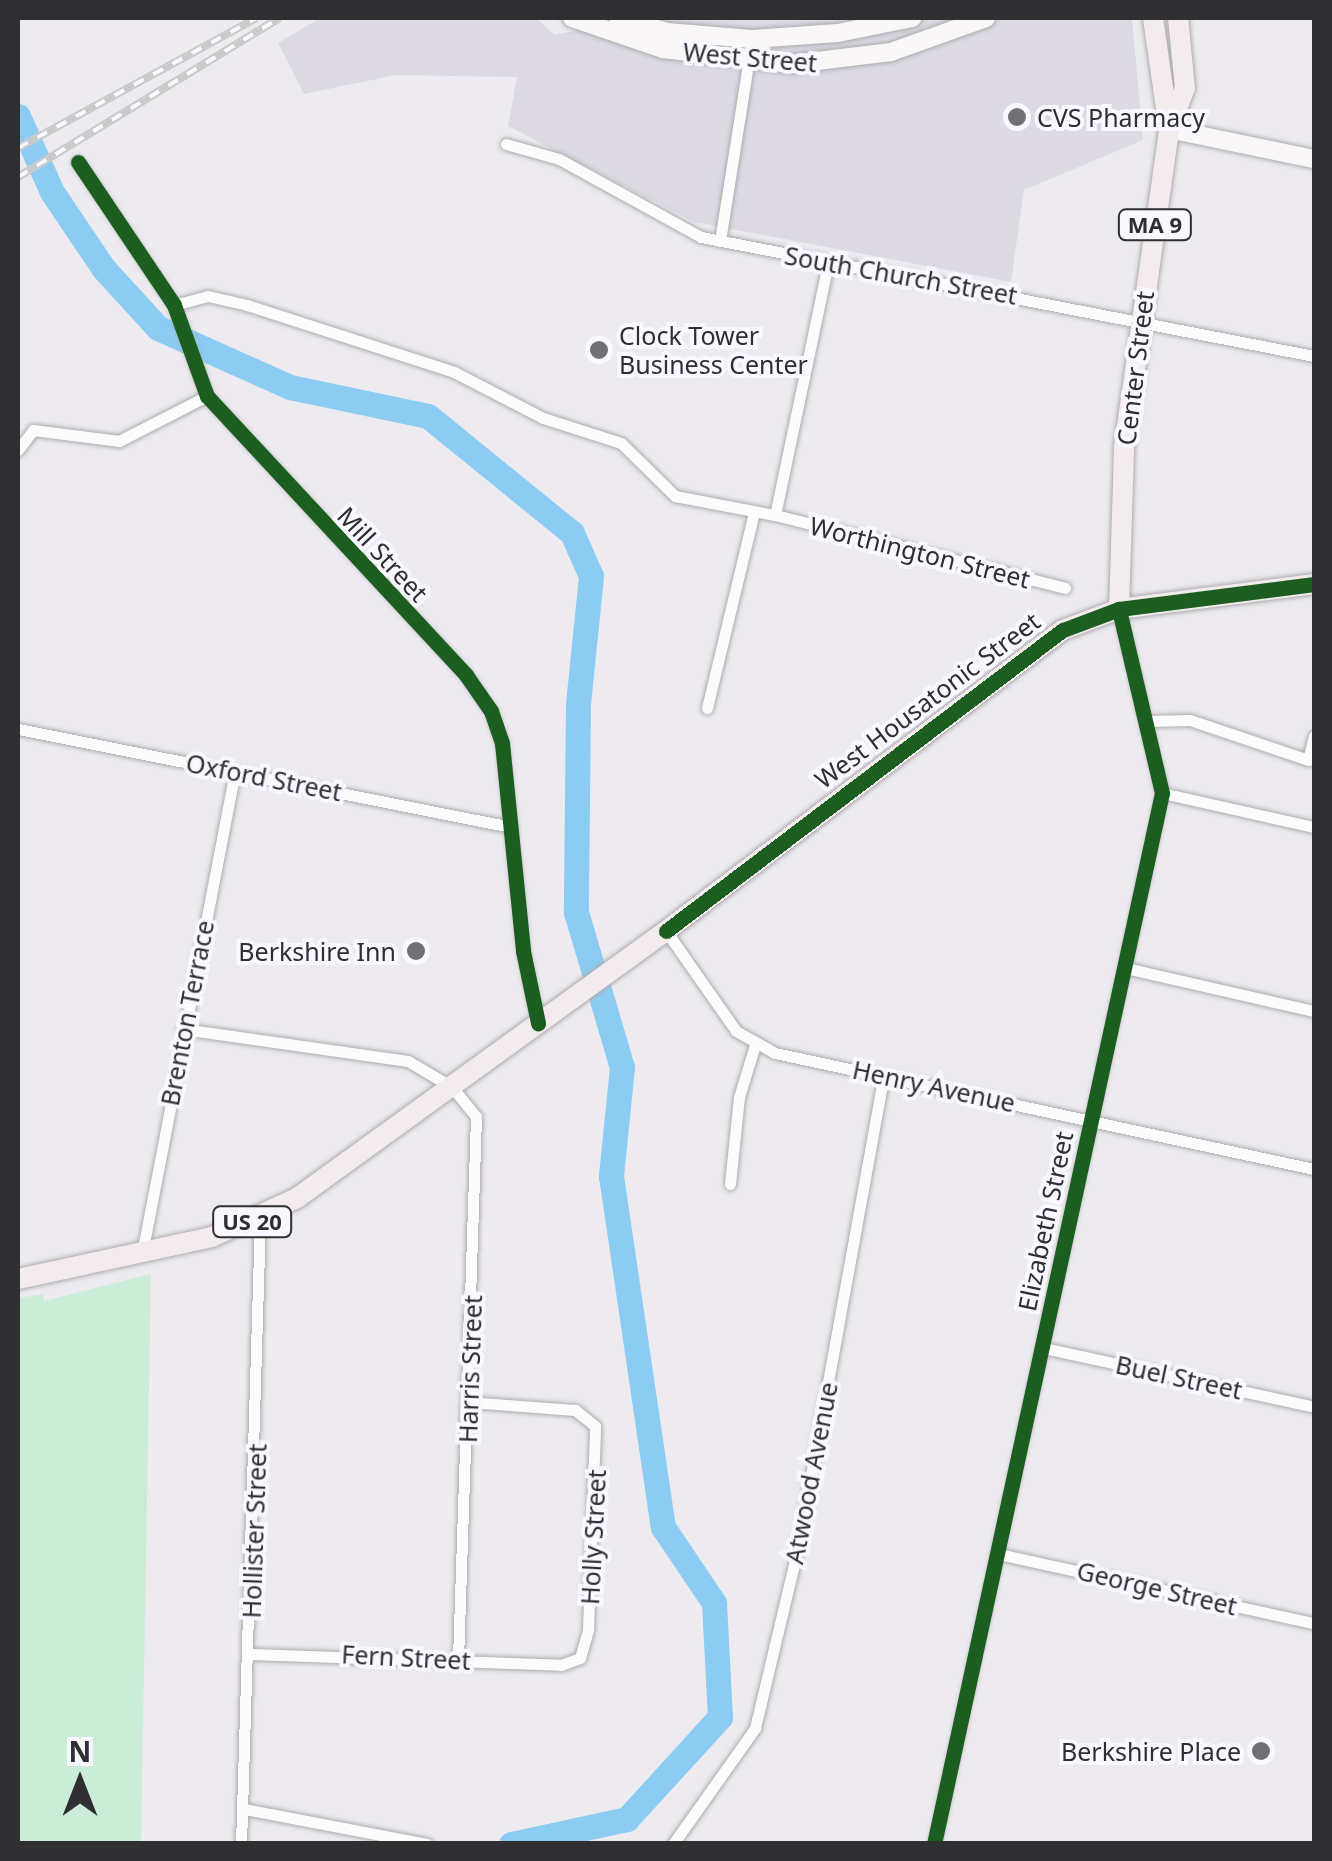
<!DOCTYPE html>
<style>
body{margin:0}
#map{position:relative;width:1332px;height:1861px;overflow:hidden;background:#edebf0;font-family:"Noto Sans",sans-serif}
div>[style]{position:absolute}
.built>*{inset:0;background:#dddae4}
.green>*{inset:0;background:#cbedd7}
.river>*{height:25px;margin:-12.5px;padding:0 12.5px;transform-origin:12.5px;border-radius:12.5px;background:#8cccf2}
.roads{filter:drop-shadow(0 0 2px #adabaf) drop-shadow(0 0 2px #adabaf)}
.street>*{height:11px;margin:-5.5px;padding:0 5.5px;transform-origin:5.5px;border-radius:5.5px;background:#fcfcfd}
.secondary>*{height:18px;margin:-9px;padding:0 9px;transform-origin:9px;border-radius:9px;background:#faf7f8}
.highway>*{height:20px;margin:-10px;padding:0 10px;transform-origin:10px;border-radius:10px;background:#f3ebed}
.rail>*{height:8px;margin-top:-4px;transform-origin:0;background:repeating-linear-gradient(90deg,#f9f7ff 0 11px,#c9c9ca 0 22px);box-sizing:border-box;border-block:2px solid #c9c9ca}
.cycleway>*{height:15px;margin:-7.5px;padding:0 7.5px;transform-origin:7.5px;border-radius:7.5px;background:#1b5e20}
.dots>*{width:28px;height:28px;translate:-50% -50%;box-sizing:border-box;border:5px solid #f9f7ff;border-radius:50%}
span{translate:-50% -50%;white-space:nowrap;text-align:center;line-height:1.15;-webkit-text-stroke:8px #f9f7ff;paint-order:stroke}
.shield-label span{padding:2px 8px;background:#f9f7ff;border:2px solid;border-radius:8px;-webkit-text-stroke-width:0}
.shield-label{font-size:22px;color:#2f2e31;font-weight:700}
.street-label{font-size:25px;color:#2f2e31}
.poi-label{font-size:25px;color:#2f2e31}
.left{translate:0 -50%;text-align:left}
.right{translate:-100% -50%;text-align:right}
.frame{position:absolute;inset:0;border:20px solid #2f2e31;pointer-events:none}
.north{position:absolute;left:30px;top:1731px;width:100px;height:100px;-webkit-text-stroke:8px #f9f7ff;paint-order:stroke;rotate:0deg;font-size:28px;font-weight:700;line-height:40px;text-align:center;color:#2f2e31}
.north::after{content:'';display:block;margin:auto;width:35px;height:45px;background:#2f2e31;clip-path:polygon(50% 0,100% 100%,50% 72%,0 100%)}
</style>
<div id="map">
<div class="built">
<div style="clip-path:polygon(320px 18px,536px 18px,555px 35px,630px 18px,1132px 18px,1143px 140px,1024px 190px,1011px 282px,694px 222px,508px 126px,517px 77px,396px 75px,304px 94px,278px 43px)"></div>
</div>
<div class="green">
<div style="clip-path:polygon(151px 1274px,141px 1843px,18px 1843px,18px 1298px,43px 1294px,44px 1301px)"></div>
</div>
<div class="river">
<div style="left:18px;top:116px;width:83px;rotate:65.9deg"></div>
<div style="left:52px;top:192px;width:93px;rotate:56deg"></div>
<div style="left:104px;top:269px;width:80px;rotate:47.5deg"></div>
<div style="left:158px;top:328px;width:145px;rotate:24.1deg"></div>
<div style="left:290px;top:387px;width:141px;rotate:11.9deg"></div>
<div style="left:428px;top:416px;width:186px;rotate:39.1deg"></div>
<div style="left:572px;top:533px;width:47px;rotate:66.2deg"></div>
<div style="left:591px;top:576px;width:130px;rotate:95.8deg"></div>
<div style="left:578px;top:705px;width:207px;rotate:90.6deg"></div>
<div style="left:576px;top:912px;width:162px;rotate:73.5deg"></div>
<div style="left:622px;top:1067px;width:110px;rotate:95.8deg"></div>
<div style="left:611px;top:1176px;width:355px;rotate:81.6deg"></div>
<div style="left:663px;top:1527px;width:92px;rotate:56.1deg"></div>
<div style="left:714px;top:1603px;width:114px;rotate:87deg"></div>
<div style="left:720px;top:1717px;width:138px;rotate:132.4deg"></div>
<div style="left:627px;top:1819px;width:119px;rotate:167.8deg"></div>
</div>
<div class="roads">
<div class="street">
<div style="left:506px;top:144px;width:55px;rotate:15.8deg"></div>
<div style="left:559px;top:159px;width:162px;rotate:28.8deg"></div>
<div style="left:701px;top:237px;width:624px;rotate:10.99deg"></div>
<div style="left:78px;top:162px;width:172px;rotate:56.1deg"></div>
<div style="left:174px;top:305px;width:97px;rotate:70.1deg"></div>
<div style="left:207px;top:396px;width:381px;rotate:47.1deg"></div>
<div style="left:466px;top:675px;width:44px;rotate:55.2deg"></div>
<div style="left:491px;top:711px;width:34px;rotate:71deg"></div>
<div style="left:502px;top:743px;width:209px;rotate:84.2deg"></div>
<div style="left:523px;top:951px;width:74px;rotate:78.2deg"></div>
<div style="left:720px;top:241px;width:205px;rotate:-81deg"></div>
<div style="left:174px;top:305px;width:35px;rotate:-15deg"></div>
<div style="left:208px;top:296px;width:40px;rotate:13deg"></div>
<div style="left:247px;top:305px;width:218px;rotate:17.9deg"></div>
<div style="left:454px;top:372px;width:100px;rotate:27.3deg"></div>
<div style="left:543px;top:418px;width:82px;rotate:17.8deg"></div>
<div style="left:621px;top:443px;width:76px;rotate:44.5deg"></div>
<div style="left:675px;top:496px;width:102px;rotate:10.8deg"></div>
<div style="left:775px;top:515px;width:258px;rotate:-78.1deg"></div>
<div style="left:18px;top:450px;width:25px;rotate:-53deg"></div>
<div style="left:33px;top:430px;width:87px;rotate:7.3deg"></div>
<div style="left:119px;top:441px;width:99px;rotate:-27.1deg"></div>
<div style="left:775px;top:515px;width:299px;rotate:14.1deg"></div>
<div style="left:707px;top:708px;width:202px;rotate:-76.5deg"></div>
<div style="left:1147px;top:721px;width:43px;rotate:-1.3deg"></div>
<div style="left:1190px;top:720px;width:125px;rotate:18.7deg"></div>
<div style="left:1308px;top:760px;width:25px;rotate:-76deg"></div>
<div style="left:18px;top:729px;width:503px;rotate:11.24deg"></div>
<div style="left:1162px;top:793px;width:156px;rotate:12.6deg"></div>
<div style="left:666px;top:931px;width:122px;rotate:55deg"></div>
<div style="left:736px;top:1031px;width:45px;rotate:29.4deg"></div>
<div style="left:775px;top:1053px;width:551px;rotate:12.15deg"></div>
<div style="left:1126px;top:968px;width:193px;rotate:12.9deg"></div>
<div style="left:183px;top:1029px;width:227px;rotate:8.1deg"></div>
<div style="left:408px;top:1061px;width:51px;rotate:30.6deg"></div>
<div style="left:452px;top:1087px;width:38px;rotate:51deg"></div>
<div style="left:476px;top:1117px;width:543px;rotate:91.9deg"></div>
<div style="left:730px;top:1184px;width:87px;rotate:-84.1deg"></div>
<div style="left:739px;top:1097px;width:54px;rotate:-72.9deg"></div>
<div style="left:142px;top:1254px;width:491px;rotate:-79.1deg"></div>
<div style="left:1044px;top:1348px;width:276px;rotate:12.3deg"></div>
<div style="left:999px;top:1554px;width:322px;rotate:12.4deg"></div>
<div style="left:250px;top:1654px;width:311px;rotate:2deg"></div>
<div style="left:561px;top:1665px;width:20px;rotate:-20deg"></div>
<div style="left:580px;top:1658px;width:29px;rotate:-74deg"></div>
<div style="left:588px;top:1630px;width:204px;rotate:-88deg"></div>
<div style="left:595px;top:1426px;width:26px;rotate:-141deg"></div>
<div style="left:575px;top:1410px;width:106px;rotate:-175.7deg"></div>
<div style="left:244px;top:1809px;width:186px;rotate:10.8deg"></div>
<div style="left:241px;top:1844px;width:626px;rotate:-88.26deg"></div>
<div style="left:673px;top:1844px;width:142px;rotate:-54.7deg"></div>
<div style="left:755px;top:1728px;width:186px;rotate:-76.6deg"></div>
<div style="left:798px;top:1547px;width:479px;rotate:-79.7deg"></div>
<div style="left:934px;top:1844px;width:1075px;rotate:-77.76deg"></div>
<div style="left:1162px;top:793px;width:189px;rotate:-103.2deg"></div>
</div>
<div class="secondary">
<div style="left:572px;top:18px;width:96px;rotate:18.8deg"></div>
<div style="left:663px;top:49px;width:130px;rotate:6.6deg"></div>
<div style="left:792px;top:64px;width:100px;rotate:-6.9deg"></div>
<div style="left:891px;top:52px;width:101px;rotate:-19.7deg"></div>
<div style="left:618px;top:18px;width:51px;rotate:15.9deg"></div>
<div style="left:667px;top:32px;width:85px;rotate:4.7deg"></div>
<div style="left:752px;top:39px;width:86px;rotate:-4deg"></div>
<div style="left:838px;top:33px;width:76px;rotate:-11.5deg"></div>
<div style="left:1169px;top:129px;width:148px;rotate:11.7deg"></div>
</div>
<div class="highway">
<div style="left:1153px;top:18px;width:112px;rotate:81.8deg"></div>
<div style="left:1119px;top:609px;width:162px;rotate:-88.2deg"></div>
<div style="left:1124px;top:447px;width:321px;rotate:-81.9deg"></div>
<div style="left:1169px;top:129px;width:44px;rotate:-68.7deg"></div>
<div style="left:1185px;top:88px;width:70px;rotate:-95.7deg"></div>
<div style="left:18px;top:1279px;width:198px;rotate:-12.2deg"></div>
<div style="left:212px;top:1237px;width:94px;rotate:-24.6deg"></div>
<div style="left:297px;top:1198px;width:455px;rotate:-35.9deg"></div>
<div style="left:666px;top:931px;width:498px;rotate:-37.2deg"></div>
<div style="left:1063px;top:630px;width:60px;rotate:-20.6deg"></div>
<div style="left:1119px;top:609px;width:197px;rotate:-7.3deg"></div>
</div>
</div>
<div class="rail">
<div style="left:18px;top:148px;width:271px;rotate:-28.6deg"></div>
<div style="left:18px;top:177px;width:306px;rotate:-31.3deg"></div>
</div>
<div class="cycleway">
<div style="left:78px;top:162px;width:172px;rotate:56.1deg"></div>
<div style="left:174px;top:305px;width:97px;rotate:70.1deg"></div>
<div style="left:207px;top:396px;width:381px;rotate:47.1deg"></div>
<div style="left:466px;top:675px;width:44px;rotate:55.2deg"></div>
<div style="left:491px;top:711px;width:34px;rotate:71deg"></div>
<div style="left:502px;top:743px;width:209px;rotate:84.2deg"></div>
<div style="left:523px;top:951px;width:74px;rotate:78.2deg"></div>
<div style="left:666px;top:931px;width:498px;rotate:-37.2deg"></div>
<div style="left:1063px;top:630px;width:60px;rotate:-20.6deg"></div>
<div style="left:1119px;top:609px;width:197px;rotate:-7.3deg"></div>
<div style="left:934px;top:1844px;width:1075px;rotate:-77.76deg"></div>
<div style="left:1162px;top:793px;width:189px;rotate:-103.2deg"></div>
</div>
<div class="dots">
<div style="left:1017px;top:117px;background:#727074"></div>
<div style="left:599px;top:350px;background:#727074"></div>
<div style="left:416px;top:951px;background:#727074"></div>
<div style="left:1261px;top:1751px;background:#727074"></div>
</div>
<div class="shield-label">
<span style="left:1155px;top:225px">MA 9</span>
<span style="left:252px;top:1222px">US 20</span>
</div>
<div class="street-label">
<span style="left:750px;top:57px;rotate:5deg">West Street</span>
<span style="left:901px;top:275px;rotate:10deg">South Church Street</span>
<span style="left:1135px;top:368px;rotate:-83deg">Center Street</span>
<span style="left:920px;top:552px;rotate:14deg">Worthington Street</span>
<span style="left:383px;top:554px;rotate:47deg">Mill Street</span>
<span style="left:927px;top:700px;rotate:-37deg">West Housatonic Street</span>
<span style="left:264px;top:777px;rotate:11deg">Oxford Street</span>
<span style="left:187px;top:1013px;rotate:-79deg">Brenton Terrace</span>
<span style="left:934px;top:1086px;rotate:12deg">Henry Avenue</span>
<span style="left:1045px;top:1221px;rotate:-78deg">Elizabeth Street</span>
<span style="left:470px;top:1369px;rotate:-88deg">Harris Street</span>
<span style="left:1179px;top:1377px;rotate:12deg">Buel Street</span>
<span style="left:811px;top:1473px;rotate:-79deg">Atwood Avenue</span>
<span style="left:254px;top:1531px;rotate:-88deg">Hollister Street</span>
<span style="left:593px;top:1537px;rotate:-87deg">Holly Street</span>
<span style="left:1157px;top:1588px;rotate:13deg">George Street</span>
<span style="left:406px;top:1657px;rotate:3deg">Fern Street</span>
</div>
<div class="poi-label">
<span class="left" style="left:1037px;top:117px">CVS Pharmacy</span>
<span class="left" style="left:619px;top:350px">Clock Tower<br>Business Center</span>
<span class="right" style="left:396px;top:951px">Berkshire Inn</span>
<span class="right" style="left:1241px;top:1751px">Berkshire Place</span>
</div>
<div class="frame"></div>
<div class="north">N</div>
</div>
